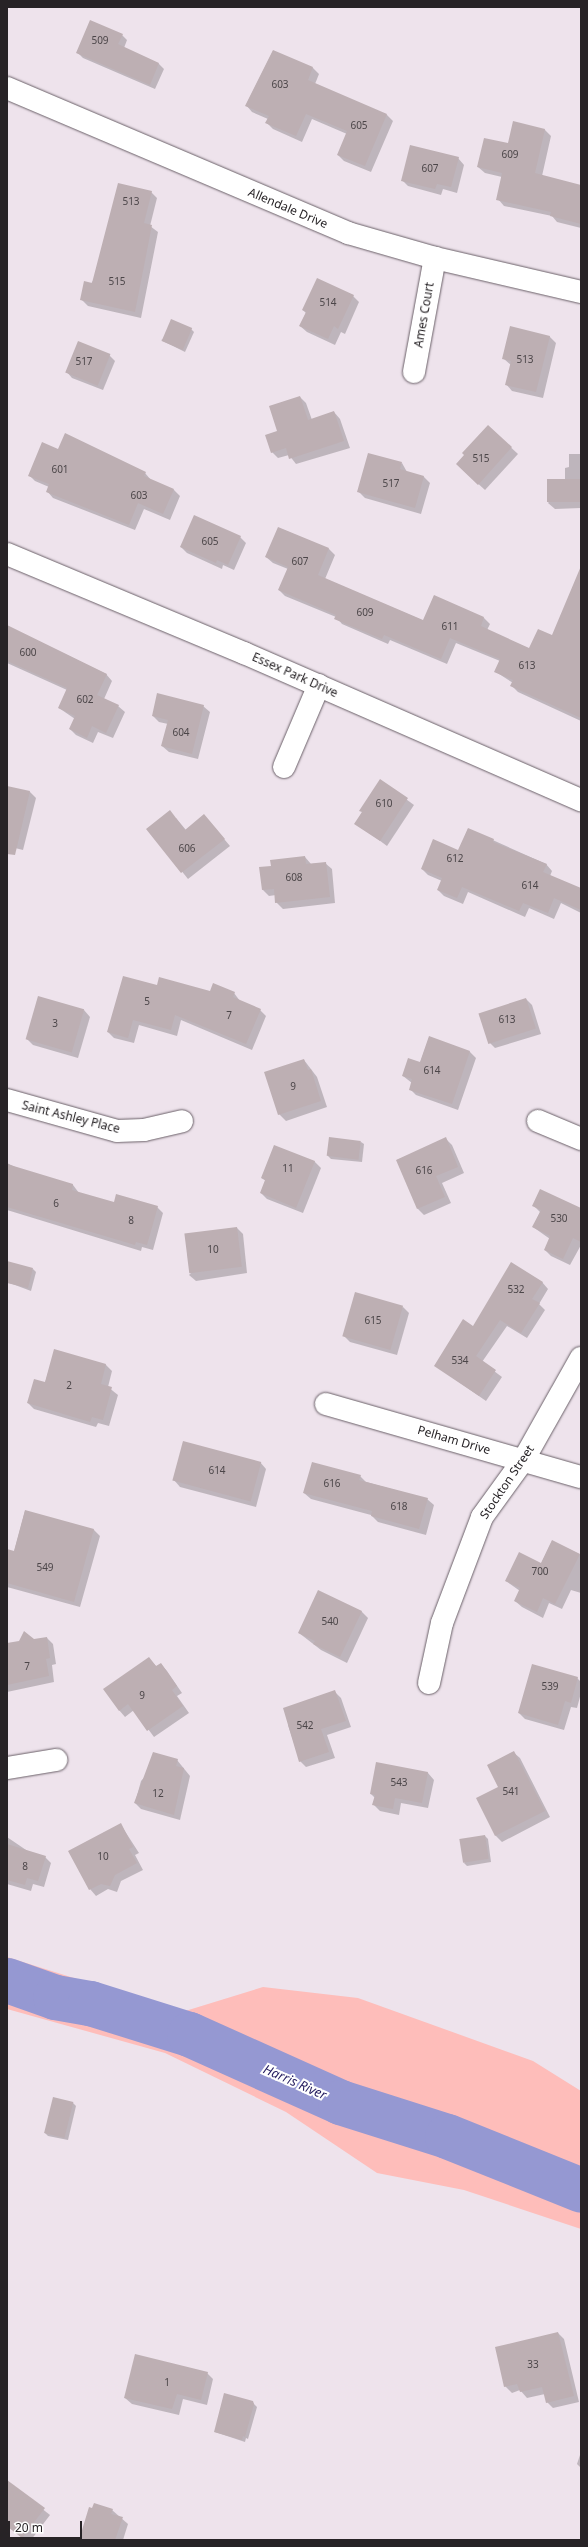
<!DOCTYPE html>
<style>
body{margin:0}
#map{position:relative;width:588px;height:2547px;overflow:hidden;background:#eee3ec;font-family:"Noto Sans",sans-serif}
div>[style]{position:absolute}
.green>*{inset:0;background:#febdba}
.shadow>*{inset:0;background:#0003}
.river>*{height:45px;margin:-22.5px;padding:0 22.5px;transform-origin:22.5px;border-radius:22.5px;background:#9598d2}
.building>*{inset:0;background:#bdafb3;transform-origin:0 0}
.roads{filter:drop-shadow(0 0 1px #6a6068) drop-shadow(0 0 1px #6a6068)}
.minor>*{height:22px;margin:-11px;padding:0 11px;transform-origin:11px;border-radius:11px;background:#fff}
span{translate:-50% -50%;white-space:nowrap;text-align:center;line-height:1.15;-webkit-text-stroke:4px #fff;paint-order:stroke}
.number-label{font-size:10px;color:#4c4649}
.number-label span{-webkit-text-stroke-width:0}
.street-label{font-size:12px;color:#272326}
.water-label{font-size:13px;color:#241c5f;font-style:italic}
.frame{position:absolute;inset:0;border:8px solid #272326;pointer-events:none}
.scale{position:absolute;left:8px;top:2521px;width:74px;height:18px;box-sizing:border-box;border:2px solid #272326;border-top:0;padding-left:5px;font-size:12px;line-height:14px;white-space:nowrap;color:#272326;-webkit-text-stroke:3px #fff;paint-order:stroke}
</style>
<div id="map">
<div class="green">
<div style="clip-path:polygon(7px 1957px,182px 2012px,263px 1987px,358px 1998px,533px 2061px,581px 2091px,581px 2229px,464px 2190px,377px 2173px,286px 2112px,165px 2053px,7px 2009px)"></div>
</div>
<div class="shadow">
<div style="clip-path:polygon(122px 35px,127px 40px,124px 48px,159px 64px,164px 69px,155px 89px,83px 58px,77px 52px)"></div>
<div style="clip-path:polygon(273px 51px,313px 68px,319px 74px,315px 84px,387px 115px,393px 121px,371px 172px,344px 161px,338px 155px,347px 134px,312px 119px,302px 142px,273px 129px,267px 123px,268px 119px,252px 112px,246px 105px)"></div>
<div style="clip-path:polygon(514px 123px,545px 130px,551px 136px,542px 176px,581px 186px,581px 228px,557px 222px,552px 216px,504px 206px,498px 199px,502px 177px,485px 173px,478px 167px,508px 145px)"></div>
<div style="clip-path:polygon(458px 158px,464px 165px,457px 193px,443px 189px,441px 195px,408px 186px,402px 180px)"></div>
<div style="clip-path:polygon(151px 192px,157px 198px,150px 226px,158px 232px,141px 318px,88px 306px,81px 299px)"></div>
<div style="clip-path:polygon(353px 296px,359px 302px,345px 334px,341px 332px,335px 345px,307px 332px,300px 326px,306px 313px,303px 310px)"></div>
<div style="clip-path:polygon(191px 329px,194px 332px,185px 352px,161px 340px)"></div>
<div style="clip-path:polygon(549px 336px,556px 343px,543px 398px,512px 391px,506px 384px,511px 365px,504px 359px)"></div>
<div style="clip-path:polygon(109px 355px,115px 361px,103px 390px,72px 378px,66px 371px)"></div>
<div style="clip-path:polygon(300px 397px,306px 403px,312px 420px,334px 412px,340px 419px,350px 448px,296px 464px,289px 455px,278px 458px,272px 452px,278px 431px)"></div>
<div style="clip-path:polygon(488px 426px,518px 454px,485px 490px,463px 470px)"></div>
<div style="clip-path:polygon(59px 451px,145px 473px,151px 480px,174px 490px,180px 496px,170px 520px,144px 509px,135px 530px,53px 498px,47px 491px,49px 487px,35px 481px,29px 475px)"></div>
<div style="clip-path:polygon(569px 454px,581px 454px,581px 508px,555px 509px,548px 503px,565px 481px,565px 468px,569px 467px)"></div>
<div style="clip-path:polygon(402px 463px,407px 472px,424px 477px,430px 483px,421px 514px,365px 498px,359px 492px)"></div>
<div style="clip-path:polygon(279px 528px,329px 549px,335px 555px,325px 579px,424px 621px,434px 596px,484px 618px,490px 624px,487px 630px,530px 649px,553px 636px,581px 569px,581px 721px,518px 692px,512px 686px,513px 683px,496px 672px,500px 661px,456px 643px,447px 664px,390px 640px,388px 644px,342px 624px,336px 617px,285px 596px,279px 590px,288px 569px,273px 563px,266px 557px)"></div>
<div style="clip-path:polygon(240px 537px,246px 543px,234px 570px,223px 565px,222px 569px,187px 553px,181px 547px)"></div>
<div style="clip-path:polygon(7px 626px,106px 674px,112px 681px,104px 699px,118px 706px,125px 712px,113px 738px,98px 732px,93px 743px,76px 735px,70px 729px,75px 719px,59px 708px,67px 690px,7px 663px)"></div>
<div style="clip-path:polygon(203px 706px,210px 712px,198px 759px,169px 752px,162px 746px,168px 724px,159px 722px,153px 716px)"></div>
<div style="clip-path:polygon(380px 780px,414px 805px,387px 846px,356px 823px)"></div>
<div style="clip-path:polygon(7px 787px,30px 792px,36px 798px,23px 850px,7px 846px)"></div>
<div style="clip-path:polygon(204px 815px,230px 846px,188px 879px,148px 829px,176px 818px,186px 830px)"></div>
<div style="clip-path:polygon(468px 829px,546px 864px,552px 871px,550px 876px,581px 889px,581px 913px,561px 903px,554px 919px,529px 908px,525px 917px,468px 892px,463px 904px,444px 896px,438px 890px,442px 881px,428px 875px,422px 869px,459px 851px)"></div>
<div style="clip-path:polygon(305px 857px,311px 864px,325px 863px,332px 869px,335px 903px,283px 909px,276px 902px,276px 895px,269px 896px,263px 890px,272px 867px)"></div>
<div style="clip-path:polygon(158px 987px,234px 993px,240px 1001px,260px 1010px,266px 1016px,252px 1050px,181px 1020px,177px 1036px,139px 1025px,134px 1043px,114px 1038px,108px 1032px)"></div>
<div style="clip-path:polygon(526px 999px,532px 1005px,541px 1034px,495px 1048px,489px 1042px)"></div>
<div style="clip-path:polygon(84px 1010px,90px 1017px,78px 1058px,33px 1045px,27px 1039px)"></div>
<div style="clip-path:polygon(429px 1038px,470px 1052px,476px 1058px,458px 1110px,416px 1095px,410px 1089px,412px 1083px,403px 1076px,420px 1063px)"></div>
<div style="clip-path:polygon(304px 1060px,317px 1077px,327px 1107px,286px 1121px,279px 1114px)"></div>
<div style="clip-path:polygon(446px 1139px,452px 1145px,464px 1173px,442px 1183px,451px 1203px,424px 1215px,418px 1209px,397px 1160px)"></div>
<div style="clip-path:polygon(361px 1142px,364px 1144px,362px 1162px,331px 1159px,328px 1156px)"></div>
<div style="clip-path:polygon(314px 1161px,321px 1168px,303px 1213px,267px 1199px,261px 1193px,266px 1181px,262px 1178px)"></div>
<div style="clip-path:polygon(7px 1163px,19px 1169px,73px 1185px,79px 1193px,114px 1203px,157px 1207px,163px 1213px,153px 1250px,142px 1247px,141px 1251px,7px 1210px)"></div>
<div style="clip-path:polygon(534px 1206px,581px 1210px,581px 1245px,570px 1265px,551px 1256px,545px 1250px,550px 1239px,533px 1227px,540px 1212px)"></div>
<div style="clip-path:polygon(237px 1228px,243px 1234px,247px 1273px,196px 1281px,189px 1275px)"></div>
<div style="clip-path:polygon(33px 1269px,36px 1272px,31px 1291px,7px 1282px)"></div>
<div style="clip-path:polygon(542px 1282px,548px 1289px,539px 1304px,545px 1310px,527px 1338px,507px 1326px,482px 1362px,502px 1377px,486px 1401px,436px 1366px)"></div>
<div style="clip-path:polygon(403px 1307px,409px 1313px,397px 1355px,350px 1342px,344px 1336px)"></div>
<div style="clip-path:polygon(55px 1350px,106px 1365px,112px 1371px,108px 1387px,118px 1395px,109px 1426px,98px 1423px,96px 1427px,34px 1409px,28px 1403px,45px 1383px)"></div>
<div style="clip-path:polygon(260px 1462px,266px 1469px,256px 1507px,180px 1487px,174px 1480px)"></div>
<div style="clip-path:polygon(360px 1476px,366px 1482px,427px 1499px,434px 1505px,426px 1535px,378px 1522px,371px 1515px,311px 1499px,304px 1493px)"></div>
<div style="clip-path:polygon(25px 1511px,94px 1530px,100px 1536px,80px 1607px,7px 1587px,7px 1550px,14px 1552px)"></div>
<div style="clip-path:polygon(552px 1541px,581px 1555px,581px 1593px,571px 1590px,562px 1609px,549px 1603px,543px 1618px,522px 1607px,515px 1601px,520px 1591px,506px 1581px,541px 1564px)"></div>
<div style="clip-path:polygon(361px 1611px,368px 1618px,347px 1663px,321px 1650px,299px 1633px)"></div>
<div style="clip-path:polygon(47px 1638px,53px 1644px,56px 1664px,52px 1665px,54px 1682px,7px 1692px,7px 1644px)"></div>
<div style="clip-path:polygon(149px 1659px,157px 1667px,161px 1664px,167px 1671px,182px 1693px,177px 1696px,189px 1713px,154px 1737px,134px 1710px,125px 1717px,119px 1710px)"></div>
<div style="clip-path:polygon(577px 1678px,581px 1682px,581px 1693px,577px 1708px,571px 1707px,564px 1730px,525px 1719px,519px 1713px)"></div>
<div style="clip-path:polygon(335px 1692px,341px 1698px,351px 1727px,327px 1735px,335px 1758px,306px 1767px,300px 1761px,288px 1725px)"></div>
<div style="clip-path:polygon(513px 1752px,520px 1758px,550px 1817px,502px 1842px,496px 1836px,477px 1799px,500px 1787px)"></div>
<div style="clip-path:polygon(177px 1760px,190px 1776px,180px 1820px,141px 1809px,135px 1803px,141px 1781px,149px 1772px)"></div>
<div style="clip-path:polygon(377px 1763px,428px 1773px,434px 1780px,428px 1808px,401px 1803px,399px 1815px,380px 1811px,373px 1804px,375px 1798px,371px 1794px)"></div>
<div style="clip-path:polygon(121px 1825px,139px 1853px,135px 1855px,143px 1870px,121px 1881px,117px 1892px,108px 1889px,96px 1896px,90px 1889px)"></div>
<div style="clip-path:polygon(485px 1836px,488px 1839px,491px 1862px,467px 1866px,464px 1863px)"></div>
<div style="clip-path:polygon(7px 1837px,29px 1852px,45px 1857px,51px 1863px,44px 1887px,33px 1884px,31px 1891px,7px 1884px)"></div>
<div style="clip-path:polygon(73px 2103px,76px 2106px,68px 2140px,48px 2136px,45px 2133px)"></div>
<div style="clip-path:polygon(558px 2333px,564px 2339px,579px 2402px,553px 2408px,547px 2402px,545px 2394px,527px 2398px,520px 2390px,512px 2393px,505px 2386px)"></div>
<div style="clip-path:polygon(207px 2373px,213px 2379px,207px 2405px,183px 2399px,179px 2415px,132px 2404px,125px 2398px)"></div>
<div style="clip-path:polygon(252px 2402px,257px 2407px,248px 2439px,246px 2438px,245px 2442px,215px 2432px)"></div>
<div style="clip-path:polygon(581px 2452px,581px 2468px,577px 2464px)"></div>
<div style="clip-path:polygon(7px 2481px,50px 2515px,31px 2540px,25px 2540px,7px 2526px)"></div>
<div style="clip-path:polygon(112px 2510px,128px 2524px,123px 2540px,82px 2540px)"></div>
</div>
<div class="river">
<div style="left:7px;top:1980px;width:51px;rotate:19.5deg"></div>
<div style="left:55px;top:1997px;width:36px;rotate:10deg"></div>
<div style="left:90px;top:2003px;width:104px;rotate:17.4deg"></div>
<div style="left:189px;top:2034px;width:166px;rotate:24.2deg"></div>
<div style="left:340px;top:2102px;width:112px;rotate:17.6deg"></div>
<div style="left:447px;top:2136px;width:144px;rotate:21.9deg"></div>
</div>
<div class="building">
<div style="clip-path:polygon(90px 20px,123px 34px,118px 44px,159px 63px,150px 85px,76px 53px)"></div>
<div style="clip-path:polygon(273px 50px,313px 67px,308px 80px,387px 114px,365px 166px,337px 155px,347px 131px,306px 114px,296px 136px,265px 123px,269px 116px,245px 106px)"></div>
<div style="clip-path:polygon(513px 121px,545px 129px,535px 173px,581px 185px,581px 224px,550px 216px,551px 212px,496px 200px,502px 173px,477px 167px,484px 138px,508px 143px)"></div>
<div style="clip-path:polygon(410px 145px,459px 157px,451px 187px,437px 184px,435px 189px,401px 181px)"></div>
<div style="clip-path:polygon(118px 183px,152px 191px,144px 223px,152px 225px,135px 312px,80px 300px,84px 281px,92px 283px)"></div>
<div style="clip-path:polygon(317px 278px,354px 295px,338px 329px,334px 326px,328px 339px,299px 326px,306px 312px,302px 310px)"></div>
<div style="left:171px;top:319px;width:23px;height:24px;rotate:23deg"></div>
<div style="clip-path:polygon(510px 326px,550px 336px,536px 392px,505px 385px,511px 361px,502px 359px)"></div>
<div style="left:78px;top:341px;width:35px;height:34px;rotate:22deg"></div>
<div style="clip-path:polygon(300px 396px,308px 420px,334px 411px,344px 441px,289px 459px,286px 448px,271px 453px,265px 435px,277px 431px,269px 406px)"></div>
<div style="clip-path:polygon(488px 425px,512px 447px,478px 485px,456px 464px,464px 455px,462px 453px)"></div>
<div style="clip-path:polygon(65px 433px,146px 472px,144px 476px,174px 489px,163px 514px,138px 503px,129px 525px,46px 492px,49px 484px,28px 476px,42px 442px,58px 449px)"></div>
<div style="clip-path:polygon(368px 453px,402px 462px,400px 469px,424px 476px,415px 508px,357px 492px)"></div>
<div style="left:581px;top:479px;width:23px;height:34px;rotate:90deg"></div>
<div style="clip-path:polygon(194px 515px,241px 536px,228px 565px,217px 560px,216px 563px,180px 547px)"></div>
<div style="clip-path:polygon(278px 527px,329px 548px,318px 575px,423px 620px,434px 595px,484px 617px,481px 626px,529px 648px,538px 629px,552px 635px,581px 566px,581px 718px,510px 686px,513px 680px,494px 672px,500px 659px,450px 638px,441px 659px,384px 635px,382px 639px,334px 619px,336px 615px,278px 590px,288px 567px,265px 557px)"></div>
<div style="clip-path:polygon(7px 625px,107px 674px,97px 695px,119px 705px,106px 733px,92px 726px,87px 738px,69px 729px,75px 716px,58px 708px,67px 688px,7px 661px)"></div>
<div style="clip-path:polygon(157px 693px,204px 705px,192px 754px,161px 746px,168px 720px,152px 716px)"></div>
<div style="clip-path:polygon(380px 779px,408px 798px,380px 841px,354px 824px,362px 812px,359px 811px)"></div>
<div style="clip-path:polygon(7px 786px,30px 791px,15px 855px,7px 854px)"></div>
<div style="clip-path:polygon(170px 810px,185px 830px,204px 814px,225px 839px,181px 873px,146px 829px)"></div>
<div style="clip-path:polygon(468px 828px,494px 839px,493px 842px,547px 864px,543px 872px,581px 888px,581px 910px,554px 898px,548px 913px,523px 903px,519px 911px,462px 887px,457px 898px,437px 890px,442px 878px,421px 869px,433px 839px,458px 850px)"></div>
<div style="clip-path:polygon(305px 856px,306px 864px,326px 862px,330px 897px,275px 903px,274px 889px,262px 890px,259px 867px,271px 866px,270px 860px)"></div>
<div style="clip-path:polygon(123px 976px,157px 985px,159px 977px,210px 991px,213px 983px,235px 992px,233px 997px,261px 1009px,246px 1044px,175px 1015px,171px 1030px,133px 1020px,128px 1038px,107px 1032px)"></div>
<div style="left:38px;top:996px;width:48px;height:45px;rotate:16deg"></div>
<div style="left:526px;top:998px;width:32px;height:50px;rotate:72deg"></div>
<div style="clip-path:polygon(429px 1036px,470px 1051px,452px 1104px,409px 1090px,412px 1079px,402px 1076px,408px 1058px,420px 1062px)"></div>
<div style="clip-path:polygon(304px 1059px,308px 1070px,311px 1069px,321px 1101px,278px 1115px,264px 1072px)"></div>
<div style="left:329px;top:1137px;width:32px;height:19px;rotate:7deg"></div>
<div style="clip-path:polygon(446px 1137px,458px 1167px,436px 1176px,445px 1197px,417px 1209px,396px 1160px)"></div>
<div style="clip-path:polygon(274px 1145px,315px 1161px,296px 1208px,260px 1193px,265px 1180px,261px 1178px)"></div>
<div style="clip-path:polygon(7px 1164px,73px 1184px,72px 1190px,114px 1202px,116px 1194px,158px 1206px,147px 1245px,136px 1242px,135px 1245px,7px 1207px)"></div>
<div style="clip-path:polygon(540px 1189px,581px 1208px,581px 1242px,573px 1238px,563px 1259px,544px 1250px,550px 1236px,532px 1227px,541px 1210px,532px 1206px)"></div>
<div style="left:237px;top:1227px;width:40px;height:53px;rotate:83deg"></div>
<div style="clip-path:polygon(7px 1261px,33px 1268px,28px 1288px,7px 1283px)"></div>
<div style="clip-path:polygon(511px 1262px,543px 1282px,532px 1299px,540px 1303px,521px 1333px,500px 1320px,476px 1356px,496px 1370px,479px 1396px,434px 1366px,463px 1319px,473px 1326px)"></div>
<div style="left:355px;top:1292px;width:50px;height:46px;rotate:16deg"></div>
<div style="clip-path:polygon(54px 1349px,106px 1364px,101px 1384px,112px 1387px,103px 1420px,92px 1417px,90px 1422px,27px 1403px,34px 1379px,45px 1382px)"></div>
<div style="left:183px;top:1441px;width:81px;height:41px;rotate:15deg"></div>
<div style="clip-path:polygon(312px 1462px,361px 1475px,359px 1480px,428px 1498px,419px 1529px,371px 1516px,372px 1511px,303px 1493px)"></div>
<div style="clip-path:polygon(25px 1510px,94px 1529px,74px 1602px,7px 1583px,7px 1549px,14px 1551px)"></div>
<div style="clip-path:polygon(552px 1540px,580px 1554px,555px 1604px,543px 1598px,537px 1612px,514px 1601px,520px 1588px,505px 1581px,519px 1552px,541px 1563px)"></div>
<div style="clip-path:polygon(318px 1590px,362px 1611px,340px 1657px,313px 1644px,315px 1641px,298px 1633px)"></div>
<div style="clip-path:polygon(24px 1631px,34px 1639px,47px 1637px,50px 1658px,46px 1659px,49px 1676px,7px 1685px,7px 1643px,19px 1641px)"></div>
<div style="clip-path:polygon(149px 1657px,156px 1666px,161px 1663px,177px 1686px,172px 1690px,183px 1706px,147px 1731px,128px 1704px,119px 1711px,103px 1689px)"></div>
<div style="clip-path:polygon(532px 1664px,578px 1677px,571px 1703px,565px 1701px,558px 1725px,518px 1713px)"></div>
<div style="clip-path:polygon(335px 1690px,346px 1721px,321px 1729px,329px 1752px,299px 1762px,283px 1708px)"></div>
<div style="clip-path:polygon(514px 1751px,545px 1811px,495px 1836px,476px 1798px,498px 1787px,487px 1765px)"></div>
<div style="clip-path:polygon(153px 1752px,178px 1759px,176px 1766px,184px 1768px,174px 1815px,134px 1803px)"></div>
<div style="clip-path:polygon(376px 1762px,428px 1772px,422px 1803px,395px 1798px,393px 1809px,372px 1805px,375px 1795px,370px 1794px)"></div>
<div style="clip-path:polygon(121px 1823px,133px 1847px,129px 1849px,137px 1863px,115px 1875px,110px 1886px,101px 1884px,89px 1890px,68px 1851px)"></div>
<div style="left:485px;top:1835px;width:24px;height:26px;rotate:81deg"></div>
<div style="clip-path:polygon(7px 1844px,46px 1856px,38px 1881px,27px 1878px,25px 1885px,7px 1880px)"></div>
<div style="left:53px;top:2097px;width:21px;height:37px;rotate:14deg"></div>
<div style="clip-path:polygon(558px 2332px,574px 2396px,546px 2403px,542px 2387px,520px 2392px,517px 2384px,504px 2387px,495px 2347px)"></div>
<div style="clip-path:polygon(135px 2354px,208px 2372px,201px 2400px,177px 2394px,172px 2409px,124px 2398px)"></div>
<div style="clip-path:polygon(224px 2393px,253px 2401px,254px 2404px,245px 2437px,243px 2436px,242px 2440px,214px 2432px)"></div>
<div style="clip-path:polygon(7px 2480px,45px 2508px,22px 2538px,7px 2526px)"></div>
<div style="clip-path:polygon(94px 2503px,113px 2509px,111px 2514px,123px 2517px,115px 2540px,79px 2540px,89px 2507px,92px 2508px)"></div>
</div>
<div class="roads">
<div class="minor">
<div style="left:7px;top:88px;width:371px;rotate:23deg"></div>
<div style="left:348px;top:233px;width:91px;rotate:16deg"></div>
<div style="left:435px;top:258px;width:150px;rotate:13.1deg"></div>
<div style="left:414px;top:372px;width:116px;rotate:-79.6deg"></div>
<div style="left:7px;top:554px;width:257px;rotate:22.7deg"></div>
<div style="left:244px;top:653px;width:368px;rotate:23.6deg"></div>
<div style="left:284px;top:767px;width:89px;rotate:-66.9deg"></div>
<div style="left:7px;top:1100px;width:114px;rotate:15.7deg"></div>
<div style="left:117px;top:1131px;width:27px;rotate:-2deg"></div>
<div style="left:144px;top:1130px;width:39px;rotate:-13deg"></div>
<div style="left:538px;top:1121px;width:47px;rotate:22.7deg"></div>
<div style="left:326px;top:1404px;width:265px;rotate:16deg"></div>
<div style="left:429px;top:1683px;width:61px;rotate:-77.8deg"></div>
<div style="left:442px;top:1623px;width:113px;rotate:-69.3deg"></div>
<div style="left:482px;top:1517px;width:72px;rotate:-54.1deg"></div>
<div style="left:524px;top:1459px;width:116px;rotate:-60.6deg"></div>
<div style="left:7px;top:1768px;width:50px;rotate:-9.3deg"></div>
</div>
</div>
<div class="number-label">
<span style="left:100px;top:41px">509</span>
<span style="left:280px;top:85px">603</span>
<span style="left:359px;top:126px">605</span>
<span style="left:510px;top:155px">609</span>
<span style="left:430px;top:169px">607</span>
<span style="left:131px;top:202px">513</span>
<span style="left:117px;top:282px">515</span>
<span style="left:328px;top:303px">514</span>
<span style="left:525px;top:360px">513</span>
<span style="left:84px;top:362px">517</span>
<span style="left:481px;top:459px">515</span>
<span style="left:60px;top:470px">601</span>
<span style="left:391px;top:484px">517</span>
<span style="left:139px;top:496px">603</span>
<span style="left:210px;top:542px">605</span>
<span style="left:300px;top:562px">607</span>
<span style="left:365px;top:613px">609</span>
<span style="left:450px;top:627px">611</span>
<span style="left:28px;top:653px">600</span>
<span style="left:527px;top:666px">613</span>
<span style="left:85px;top:700px">602</span>
<span style="left:181px;top:733px">604</span>
<span style="left:384px;top:804px">610</span>
<span style="left:187px;top:849px">606</span>
<span style="left:455px;top:859px">612</span>
<span style="left:294px;top:878px">608</span>
<span style="left:530px;top:886px">614</span>
<span style="left:147px;top:1002px">5</span>
<span style="left:229px;top:1016px">7</span>
<span style="left:507px;top:1020px">613</span>
<span style="left:55px;top:1024px">3</span>
<span style="left:432px;top:1071px">614</span>
<span style="left:293px;top:1087px">9</span>
<span style="left:288px;top:1169px">11</span>
<span style="left:424px;top:1171px">616</span>
<span style="left:56px;top:1204px">6</span>
<span style="left:559px;top:1219px">530</span>
<span style="left:131px;top:1221px">8</span>
<span style="left:213px;top:1250px">10</span>
<span style="left:516px;top:1290px">532</span>
<span style="left:373px;top:1321px">615</span>
<span style="left:460px;top:1361px">534</span>
<span style="left:69px;top:1386px">2</span>
<span style="left:217px;top:1471px">614</span>
<span style="left:332px;top:1484px">616</span>
<span style="left:399px;top:1507px">618</span>
<span style="left:45px;top:1568px">549</span>
<span style="left:540px;top:1572px">700</span>
<span style="left:330px;top:1622px">540</span>
<span style="left:27px;top:1667px">7</span>
<span style="left:550px;top:1687px">539</span>
<span style="left:142px;top:1696px">9</span>
<span style="left:305px;top:1726px">542</span>
<span style="left:399px;top:1783px">543</span>
<span style="left:511px;top:1792px">541</span>
<span style="left:158px;top:1794px">12</span>
<span style="left:103px;top:1857px">10</span>
<span style="left:25px;top:1867px">8</span>
<span style="left:533px;top:2365px">33</span>
<span style="left:167px;top:2383px">1</span>
</div>
<div class="street-label">
<span style="left:288px;top:208px;rotate:23deg">Allendale Drive</span>
<span style="left:424px;top:315px;rotate:-80deg">Ames Court</span>
<span style="left:295px;top:675px;rotate:24deg">Essex Park Drive</span>
<span style="left:71px;top:1117px;rotate:14deg">Saint Ashley Place</span>
<span style="left:454px;top:1440px;rotate:16deg">Pelham Drive</span>
<span style="left:507px;top:1482px;rotate:-56deg">Stockton Street</span>
</div>
<div class="water-label">
<span style="left:295px;top:2082px;rotate:24deg">Harris River</span>
</div>
<div class="frame"></div>
<div class="scale">20 m</div>
</div>
